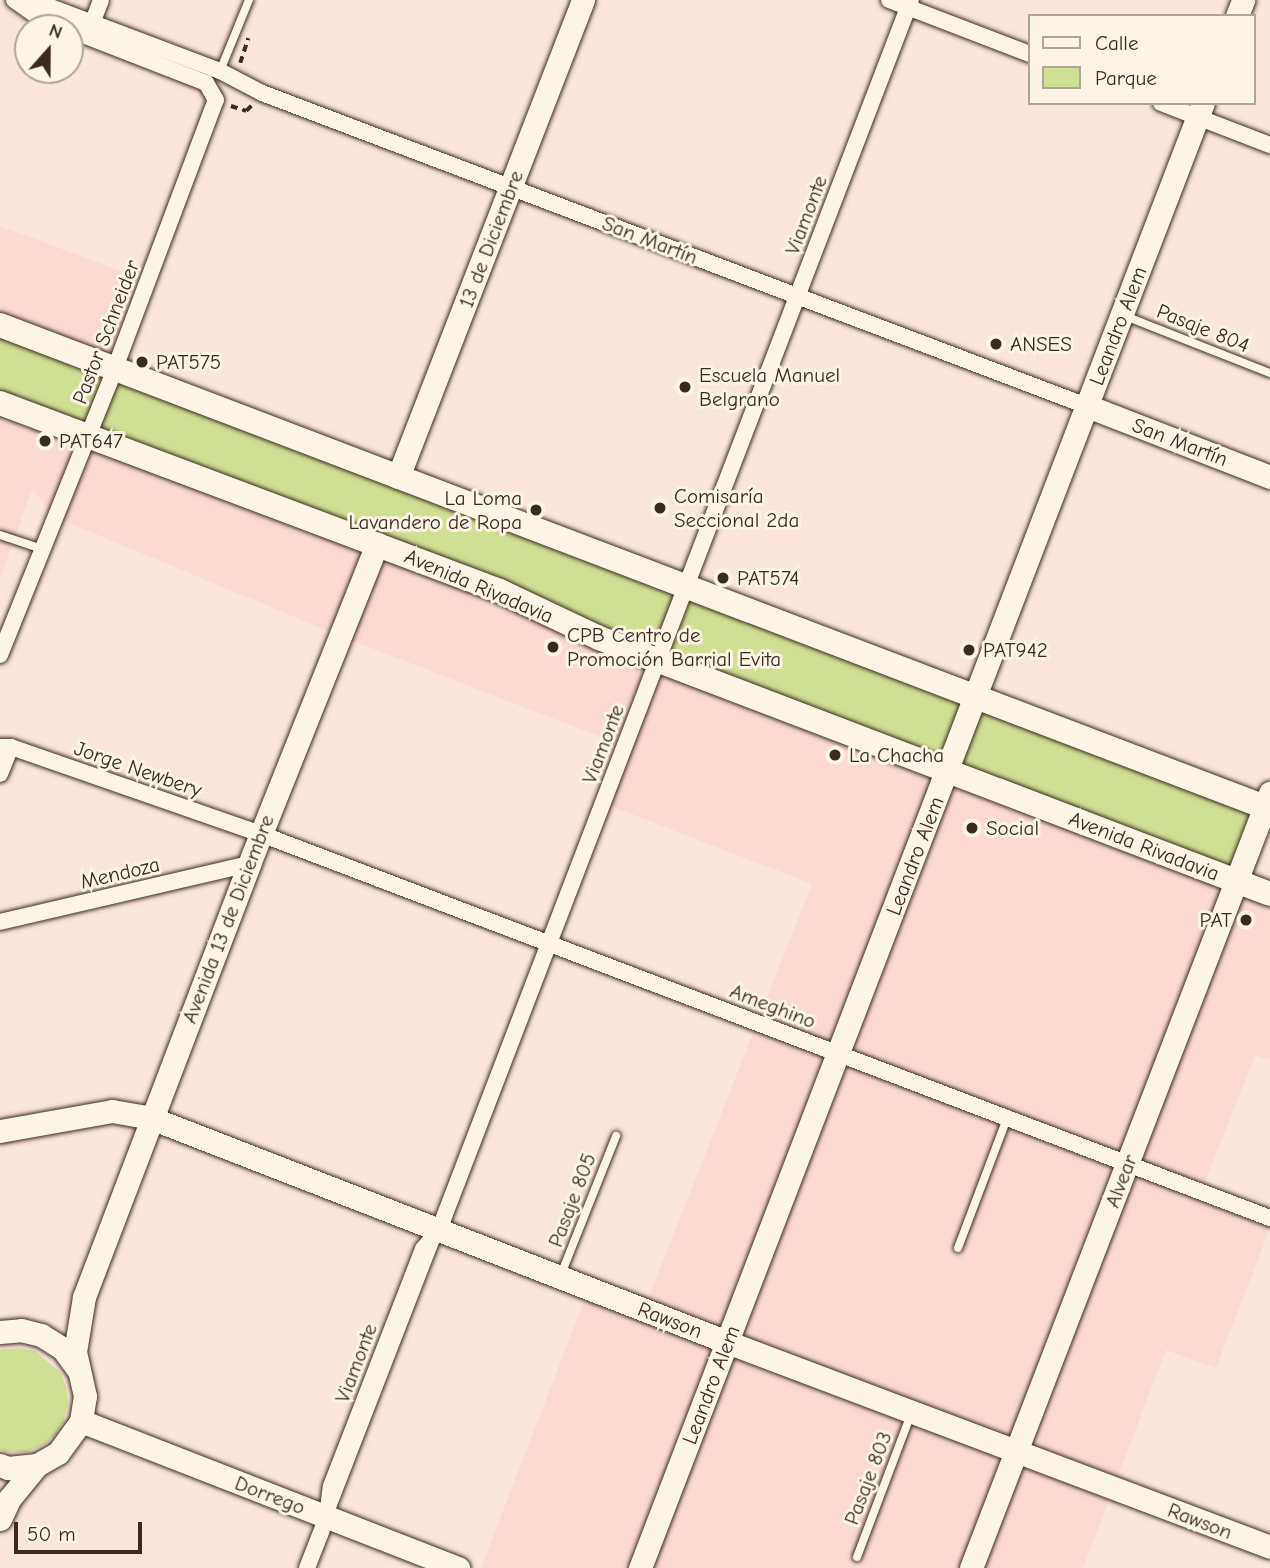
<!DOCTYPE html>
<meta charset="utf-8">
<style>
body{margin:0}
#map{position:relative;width:1270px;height:1568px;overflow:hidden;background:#fce5d9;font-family:"Comic Neue",sans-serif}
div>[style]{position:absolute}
.built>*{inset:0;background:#fcdad0}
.green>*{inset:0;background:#cfe094;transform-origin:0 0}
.path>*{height:3.5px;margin-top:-1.75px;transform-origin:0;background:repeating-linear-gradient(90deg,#3b2a1e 0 7px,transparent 0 12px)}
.roads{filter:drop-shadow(0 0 2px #3b2a1e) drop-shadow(0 0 2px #3b2a1e)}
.lane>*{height:8px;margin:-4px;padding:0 4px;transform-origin:4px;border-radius:4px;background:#fcf5e5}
.street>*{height:16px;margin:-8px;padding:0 8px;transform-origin:8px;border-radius:8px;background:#fcf5e5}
.secondary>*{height:23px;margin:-11.5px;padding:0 11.5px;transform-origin:11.5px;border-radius:11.5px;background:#fcf5e5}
.primary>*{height:24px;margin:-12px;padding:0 12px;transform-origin:12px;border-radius:12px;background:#fcf5e5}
.dots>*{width:19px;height:19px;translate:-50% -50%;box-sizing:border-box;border:4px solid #fcf5e5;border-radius:50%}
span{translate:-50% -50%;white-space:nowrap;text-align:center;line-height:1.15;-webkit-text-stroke:6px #fcf5e5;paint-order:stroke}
.street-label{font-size:21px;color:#3b2a1e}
.poi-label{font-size:21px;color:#3b2a1e}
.left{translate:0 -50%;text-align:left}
.right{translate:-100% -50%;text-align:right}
.legend{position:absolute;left:1028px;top:14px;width:228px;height:91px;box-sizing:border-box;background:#fcf5e5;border:2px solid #afa495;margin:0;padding:9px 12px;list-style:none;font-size:21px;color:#3b2a1e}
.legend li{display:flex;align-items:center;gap:14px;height:35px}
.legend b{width:35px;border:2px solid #afa495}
.north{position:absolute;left:14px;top:14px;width:70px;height:70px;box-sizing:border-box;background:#fcf5e5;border:2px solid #afa495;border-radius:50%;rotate:21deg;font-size:19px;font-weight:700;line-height:28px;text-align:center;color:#3b2a1e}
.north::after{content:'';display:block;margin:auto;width:24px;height:32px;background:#3b2a1e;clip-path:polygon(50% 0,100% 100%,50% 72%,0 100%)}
.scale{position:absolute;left:14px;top:1522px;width:128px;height:32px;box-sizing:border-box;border:4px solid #3b2a1e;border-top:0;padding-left:9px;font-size:21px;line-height:24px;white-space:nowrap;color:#3b2a1e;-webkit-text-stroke:5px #fcf5e5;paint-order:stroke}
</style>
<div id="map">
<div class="built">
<div style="clip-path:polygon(0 226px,148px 281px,90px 436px,1270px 894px,1270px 1060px,1255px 1055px,1201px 1192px,1270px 1218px,1270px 1228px,1216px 1368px,1166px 1350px,1083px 1568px,481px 1568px,589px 1288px,644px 1309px,812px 884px,603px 803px,624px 746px,340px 636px,55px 517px,32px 489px,0 579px)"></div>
</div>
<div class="green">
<div style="left:0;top:325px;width:1359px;height:78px;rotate:21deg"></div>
<div style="clip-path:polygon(19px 1348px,35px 1351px,60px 1372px,66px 1387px,68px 1403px,64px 1420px,56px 1434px,43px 1445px,27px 1452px,8px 1452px,0 1450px,0 1350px)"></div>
</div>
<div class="path">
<div style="left:240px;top:63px;width:26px;rotate:-72deg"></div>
<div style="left:231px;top:106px;width:16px;rotate:18deg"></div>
<div style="left:246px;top:111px;width:10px;rotate:-45deg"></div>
</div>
<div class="roads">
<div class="lane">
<div style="left:220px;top:71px;width:77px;rotate:-67.8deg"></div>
<div style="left:1125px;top:316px;width:156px;rotate:21.5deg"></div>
<div style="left:0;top:535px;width:44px;rotate:18.4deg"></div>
<div style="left:958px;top:1248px;width:139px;rotate:-69.3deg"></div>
<div style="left:560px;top:1277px;width:152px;rotate:-68.3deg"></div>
<div style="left:333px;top:1505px;width:284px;rotate:-68.8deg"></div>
<div style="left:857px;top:1557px;width:153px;rotate:-69.3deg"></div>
</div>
<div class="street">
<div style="left:14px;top:0;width:35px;rotate:35deg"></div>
<div style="left:43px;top:20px;width:22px;rotate:21deg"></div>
<div style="left:32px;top:0;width:201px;rotate:20.7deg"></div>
<div style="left:220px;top:71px;width:47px;rotate:27.6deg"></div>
<div style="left:262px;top:93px;width:882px;rotate:20.78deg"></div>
<div style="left:889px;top:0;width:151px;rotate:21deg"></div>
<div style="left:93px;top:21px;width:22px;rotate:-69deg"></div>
<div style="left:1161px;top:103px;width:117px;rotate:21.1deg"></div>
<div style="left:0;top:655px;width:301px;rotate:-68.1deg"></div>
<div style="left:112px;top:376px;width:295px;rotate:-69.4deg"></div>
<div style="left:216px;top:100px;width:20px;rotate:-120deg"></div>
<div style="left:206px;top:83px;width:146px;rotate:-158.7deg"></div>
<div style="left:0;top:747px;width:11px"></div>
<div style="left:11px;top:747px;width:265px;rotate:19.2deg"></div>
<div style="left:261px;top:834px;width:1080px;rotate:20.84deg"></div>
<div style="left:0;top:774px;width:29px;rotate:-68deg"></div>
<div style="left:0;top:922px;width:256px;rotate:-13.1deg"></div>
<div style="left:307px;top:1568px;width:55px;rotate:-68.6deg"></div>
<div style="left:327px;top:1517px;width:31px;rotate:-83deg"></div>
<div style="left:331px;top:1486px;width:254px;rotate:-68.8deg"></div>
<div style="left:423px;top:1249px;width:25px;rotate:-50deg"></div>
<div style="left:439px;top:1230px;width:1317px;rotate:-69.01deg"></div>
</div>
<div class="secondary">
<div style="left:1237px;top:16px;width:17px;rotate:-69deg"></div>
<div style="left:1087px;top:406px;width:196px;rotate:21.2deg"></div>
<div style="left:398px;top:477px;width:512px;rotate:-68.8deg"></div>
<div style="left:0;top:1131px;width:114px;rotate:-10.1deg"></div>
<div style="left:112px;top:1111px;width:40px;rotate:10deg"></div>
<div style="left:151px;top:1118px;width:618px;rotate:21.25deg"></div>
<div style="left:727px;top:1342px;width:580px;rotate:20.68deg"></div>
<div style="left:0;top:1332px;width:21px;rotate:-5deg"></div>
<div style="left:21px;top:1330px;width:21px;rotate:14deg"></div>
<div style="left:41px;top:1335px;width:26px;rotate:32deg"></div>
<div style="left:63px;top:1349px;width:27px;rotate:54deg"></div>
<div style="left:81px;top:1421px;width:405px;rotate:21.3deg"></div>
<div style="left:0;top:1465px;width:9px;rotate:21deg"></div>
<div style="left:8px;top:1468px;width:29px;rotate:-6deg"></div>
<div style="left:0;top:1519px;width:23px;rotate:-65deg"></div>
<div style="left:10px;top:1498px;width:43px;rotate:-50.7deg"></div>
<div style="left:37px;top:1465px;width:24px;rotate:-30deg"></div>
<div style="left:58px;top:1453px;width:39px;rotate:-54deg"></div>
<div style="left:81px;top:1421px;width:25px;rotate:-81deg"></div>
<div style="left:85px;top:1396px;width:45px;rotate:-102.8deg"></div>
<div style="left:75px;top:1352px;width:56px;rotate:-80.7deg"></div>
<div style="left:84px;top:1297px;width:463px;rotate:-69.1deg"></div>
<div style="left:249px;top:864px;width:345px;rotate:-68.2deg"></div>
<div style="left:640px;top:1568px;width:1569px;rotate:-68.98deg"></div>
<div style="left:971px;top:1568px;width:831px;rotate:-68.9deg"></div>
</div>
<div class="primary">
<div style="left:0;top:325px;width:1359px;rotate:20.86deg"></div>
<div style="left:0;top:403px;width:534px;rotate:20.61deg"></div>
<div style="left:500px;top:591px;width:110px;rotate:25.4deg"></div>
<div style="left:599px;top:638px;width:718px;rotate:20.88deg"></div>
</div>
</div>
<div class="dots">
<div style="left:996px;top:344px;background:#3b2a1e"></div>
<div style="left:142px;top:362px;background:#3b2a1e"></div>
<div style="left:685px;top:387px;background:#3b2a1e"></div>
<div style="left:45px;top:441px;background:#3b2a1e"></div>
<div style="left:660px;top:508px;background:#3b2a1e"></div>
<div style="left:536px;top:510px;background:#3b2a1e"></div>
<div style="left:723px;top:578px;background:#3b2a1e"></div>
<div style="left:553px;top:647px;background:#3b2a1e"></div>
<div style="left:969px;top:650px;background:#3b2a1e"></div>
<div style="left:835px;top:755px;background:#3b2a1e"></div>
<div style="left:972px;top:828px;background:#3b2a1e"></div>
<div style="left:1246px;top:920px;background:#3b2a1e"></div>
</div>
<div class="street-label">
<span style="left:806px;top:215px;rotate:-69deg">Viamonte</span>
<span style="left:491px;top:239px;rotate:-69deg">13 de Diciembre</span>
<span style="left:650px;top:240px;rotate:21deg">San Martín</span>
<span style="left:1118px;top:326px;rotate:-69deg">Leandro Alem</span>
<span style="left:1203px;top:328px;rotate:22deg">Pasaje 804</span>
<span style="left:106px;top:332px;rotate:-69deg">Pastor Schneider</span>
<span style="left:1180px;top:442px;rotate:21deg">San Martín</span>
<span style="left:479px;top:586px;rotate:23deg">Avenida Rivadavia</span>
<span style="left:603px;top:744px;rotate:-69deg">Viamonte</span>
<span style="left:138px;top:769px;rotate:19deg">Jorge Newbery</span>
<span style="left:1144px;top:846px;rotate:21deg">Avenida Rivadavia</span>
<span style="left:915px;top:856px;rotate:-69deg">Leandro Alem</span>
<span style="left:120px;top:873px;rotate:-13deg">Mendoza</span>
<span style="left:228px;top:919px;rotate:-69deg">Avenida 13 de Diciembre</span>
<span style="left:773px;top:1006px;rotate:21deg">Ameghino</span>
<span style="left:1121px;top:1181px;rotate:-69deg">Alvear</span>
<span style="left:572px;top:1200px;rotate:-69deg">Pasaje 805</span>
<span style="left:670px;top:1320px;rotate:21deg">Rawson</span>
<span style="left:356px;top:1363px;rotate:-69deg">Viamonte</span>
<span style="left:711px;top:1385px;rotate:-69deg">Leandro Alem</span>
<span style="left:868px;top:1478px;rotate:-69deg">Pasaje 803</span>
<span style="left:270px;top:1495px;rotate:21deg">Dorrego</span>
<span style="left:1200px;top:1521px;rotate:21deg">Rawson</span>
</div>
<div class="poi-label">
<span class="left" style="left:1010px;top:344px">ANSES</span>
<span class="left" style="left:156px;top:362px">PAT575</span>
<span class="left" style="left:699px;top:387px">Escuela Manuel<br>Belgrano</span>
<span class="left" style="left:59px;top:441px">PAT647</span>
<span class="left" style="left:674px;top:508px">Comisaría<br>Seccional 2da</span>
<span class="right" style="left:522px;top:510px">La Loma<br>Lavandero de Ropa</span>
<span class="left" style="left:737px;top:578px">PAT574</span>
<span class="left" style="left:567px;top:647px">CPB Centro de<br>Promoción Barrial Evita</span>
<span class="left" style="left:983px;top:650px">PAT942</span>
<span class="left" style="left:849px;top:755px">La Chacha</span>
<span class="left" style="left:986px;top:828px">Social</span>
<span class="right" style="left:1232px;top:920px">PAT</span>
</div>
<ul class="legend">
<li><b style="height:9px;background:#fcf5e5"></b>Calle</li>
<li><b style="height:19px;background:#cfe094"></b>Parque</li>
</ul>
<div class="north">N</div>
<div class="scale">50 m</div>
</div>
